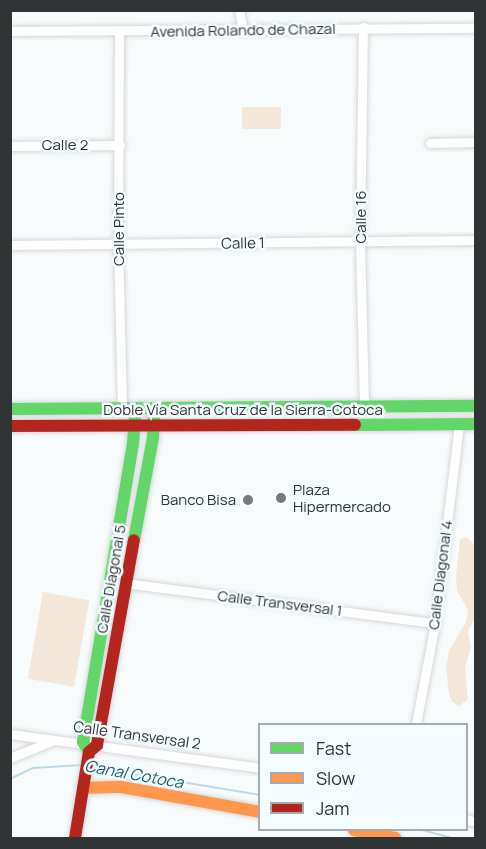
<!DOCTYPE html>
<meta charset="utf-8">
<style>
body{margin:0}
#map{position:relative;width:486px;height:849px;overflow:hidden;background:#f7fbfc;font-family:Manrope,sans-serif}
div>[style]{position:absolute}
.green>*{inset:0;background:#f2e7d9;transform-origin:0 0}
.stream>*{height:2px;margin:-1px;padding:0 1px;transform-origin:1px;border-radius:1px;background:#b8dce6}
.roads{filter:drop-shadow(0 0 2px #d5d8d9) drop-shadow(0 0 2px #d5d8d9)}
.street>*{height:9px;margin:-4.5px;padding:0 4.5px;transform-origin:4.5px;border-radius:4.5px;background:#fefeff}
.fast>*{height:12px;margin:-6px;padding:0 6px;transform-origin:6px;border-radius:6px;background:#63d668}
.slow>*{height:12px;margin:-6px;padding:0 6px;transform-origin:6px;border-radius:6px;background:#ff974d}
.jam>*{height:12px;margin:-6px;padding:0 6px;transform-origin:6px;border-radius:6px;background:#b3261e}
.dots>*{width:16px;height:16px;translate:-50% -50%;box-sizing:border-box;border:3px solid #f4fcff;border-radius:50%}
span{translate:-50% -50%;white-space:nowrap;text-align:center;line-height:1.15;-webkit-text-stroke:5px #f4fcff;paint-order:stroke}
.street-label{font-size:15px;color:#313435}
.poi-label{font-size:15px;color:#313435}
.left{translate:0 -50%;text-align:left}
.right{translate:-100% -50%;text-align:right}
.water-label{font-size:16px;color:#1b5c6c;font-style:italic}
.frame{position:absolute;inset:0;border:12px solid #313435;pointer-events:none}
.legend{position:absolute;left:258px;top:723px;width:210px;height:108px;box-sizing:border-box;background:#f4fcff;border:2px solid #a6acae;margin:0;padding:8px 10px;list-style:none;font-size:18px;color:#313435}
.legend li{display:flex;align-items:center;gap:12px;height:30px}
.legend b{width:30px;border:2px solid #a6acae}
</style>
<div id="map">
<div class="green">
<div style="left:242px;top:107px;width:39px;height:22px"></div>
<div style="clip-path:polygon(466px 537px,475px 545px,476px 616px,468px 632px,471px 647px,465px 668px,468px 699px,459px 706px,452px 702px,449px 694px,446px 668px,449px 651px,466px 622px,468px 610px,457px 590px,456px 575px,460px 540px)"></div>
<div style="left:43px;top:592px;width:47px;height:88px;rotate:10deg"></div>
</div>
<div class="stream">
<div style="left:91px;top:767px;width:171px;rotate:9.4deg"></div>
<div style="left:10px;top:779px;width:25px;rotate:-26deg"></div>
<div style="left:33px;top:768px;width:49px;rotate:-3.5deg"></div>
<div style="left:422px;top:830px;width:30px;rotate:15deg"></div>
</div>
<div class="roads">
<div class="street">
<div style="left:239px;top:10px;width:21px;rotate:79deg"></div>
<div style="left:363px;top:27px;width:214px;rotate:90.8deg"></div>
<div style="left:360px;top:241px;width:166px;rotate:88.6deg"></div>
<div style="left:10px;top:31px;width:466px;rotate:-0.4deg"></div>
<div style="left:119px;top:32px;width:212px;rotate:90.3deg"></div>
<div style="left:118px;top:244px;width:167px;rotate:88.6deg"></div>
<div style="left:430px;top:143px;width:46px;rotate:-1.2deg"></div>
<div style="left:10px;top:146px;width:110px;rotate:-0.5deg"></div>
<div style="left:10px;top:245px;width:466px;rotate:-0.6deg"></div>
<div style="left:125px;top:583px;width:313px;rotate:7.4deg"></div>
<div style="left:416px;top:724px;width:103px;rotate:-79.3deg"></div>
<div style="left:435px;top:623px;width:199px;rotate:-83.1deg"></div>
<div style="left:10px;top:734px;width:252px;rotate:7.7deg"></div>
<div style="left:10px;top:758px;width:48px;rotate:-22.2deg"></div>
<div style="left:466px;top:819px;width:10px;rotate:17deg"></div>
</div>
<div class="fast">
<div style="left:10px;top:409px;width:466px;rotate:-0.4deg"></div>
<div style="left:355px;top:425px;width:121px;rotate:-0.5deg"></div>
<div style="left:134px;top:540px;width:105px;rotate:-79.5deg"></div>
<div style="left:153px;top:437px;width:20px;rotate:-87deg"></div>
<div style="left:89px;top:752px;width:12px;rotate:-121deg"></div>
<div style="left:83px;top:742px;width:302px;rotate:-80.5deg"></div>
<div style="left:133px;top:444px;width:27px;rotate:-86deg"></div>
</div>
<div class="slow">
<div style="left:83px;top:788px;width:38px;rotate:-2deg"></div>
<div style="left:121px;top:787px;width:141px;rotate:10.2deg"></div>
<div style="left:354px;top:830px;width:42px;rotate:11deg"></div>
</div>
<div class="jam">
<div style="left:10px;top:426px;width:345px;rotate:-0.2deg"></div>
<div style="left:75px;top:838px;width:87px;rotate:-80.8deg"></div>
<div style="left:89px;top:752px;width:11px;rotate:-41deg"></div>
<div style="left:97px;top:745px;width:208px;rotate:-79.8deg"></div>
</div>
</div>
<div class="dots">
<div style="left:281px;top:498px;background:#767a7b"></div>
<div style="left:248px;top:500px;background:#767a7b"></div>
</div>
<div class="street-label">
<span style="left:243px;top:30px;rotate:-1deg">Avenida Rolando de Chazal</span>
<span style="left:65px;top:145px">Calle 2</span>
<span style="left:361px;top:217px;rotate:-90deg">Calle 16</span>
<span style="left:119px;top:229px;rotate:-90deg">Calle Pinto</span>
<span style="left:243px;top:243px;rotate:-1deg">Calle 1</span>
<span style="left:243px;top:410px">Doble Vía Santa Cruz de la Sierra-Cotoca</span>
<span style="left:440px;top:575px;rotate:-83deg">Calle Diagonal 4</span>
<span style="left:111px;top:579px;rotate:-80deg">Calle Diagonal 5</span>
<span style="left:280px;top:603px;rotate:7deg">Calle Transversal 1</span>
<span style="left:137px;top:735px;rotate:8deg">Calle Transversal 2</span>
</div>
<div class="poi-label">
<span class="left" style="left:293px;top:498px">Plaza<br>Hipermercado</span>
<span class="right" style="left:236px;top:500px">Banco Bisa</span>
</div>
<div class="water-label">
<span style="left:134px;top:774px;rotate:10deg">Canal Cotoca</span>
</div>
<div class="frame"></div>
<ul class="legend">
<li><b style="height:8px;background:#63d668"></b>Fast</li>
<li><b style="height:8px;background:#ff974d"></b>Slow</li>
<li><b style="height:8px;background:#b3261e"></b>Jam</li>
</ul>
</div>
